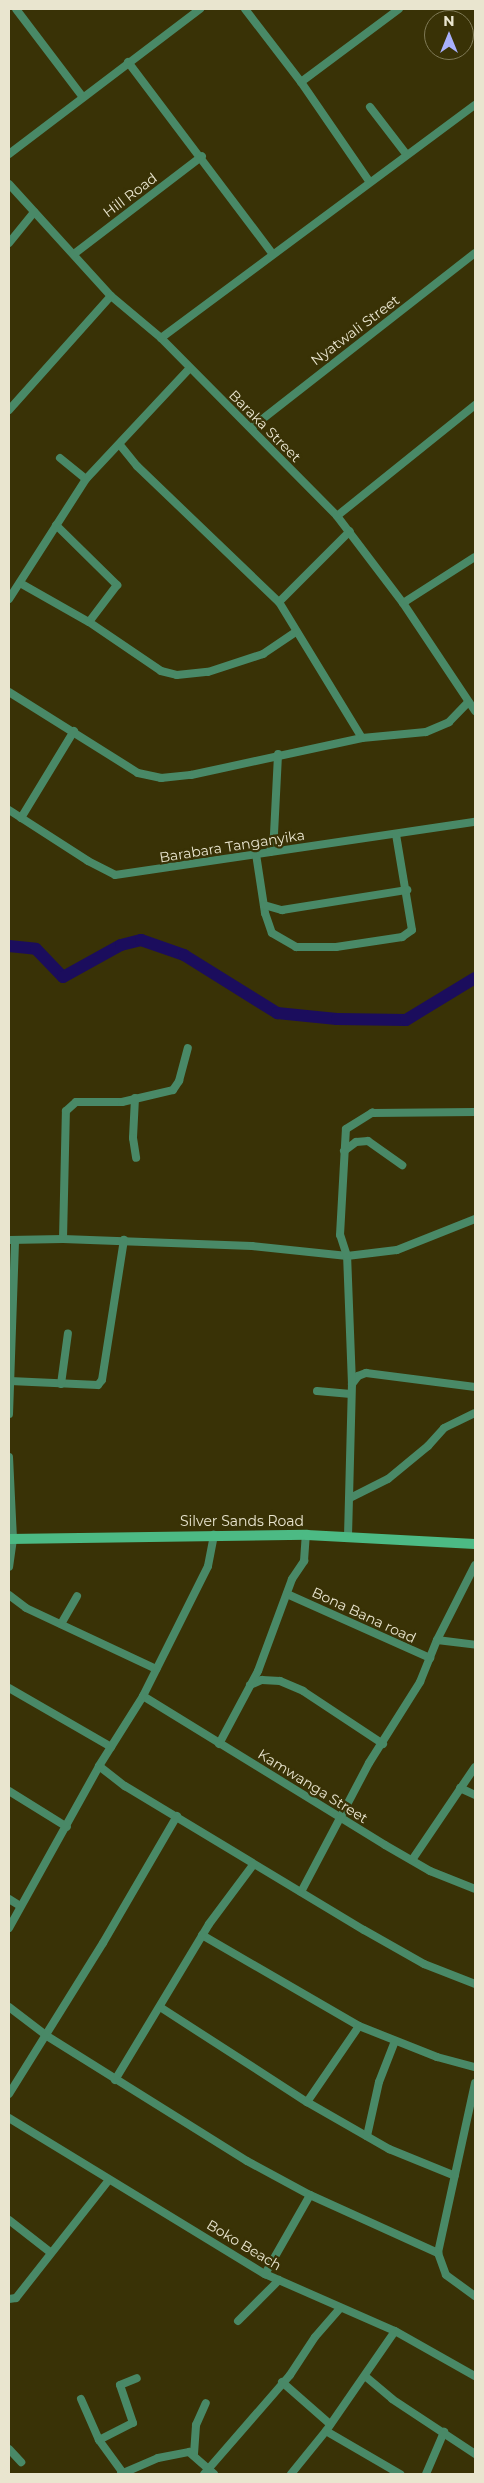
<!DOCTYPE html>
<style>
body{margin:0}
#map{position:relative;width:484px;height:2483px;overflow:hidden;background:#393206;font-family:Montserrat,sans-serif}
div>[style]{position:absolute}
.river>*{height:12px;margin:-6px;padding:0 6px;transform-origin:6px;border-radius:6px;background:#1b0d5d}
.street>*{height:8px;margin:-4px;padding:0 4px;transform-origin:4px;border-radius:4px;background:#498967}
.secondary>*{height:10px;margin:-5px;padding:0 5px;transform-origin:5px;border-radius:5px;background:#4cba84}
span{translate:-50% -50%;white-space:nowrap;text-align:center;line-height:1.15;-webkit-text-stroke:4.5px #393206;paint-order:stroke}
.street-label{font-size:14px;color:#e9e5cf}
.frame{position:absolute;inset:0;border:10px solid #e9e5cf;pointer-events:none}
.north{position:absolute;left:424px;top:10px;width:50px;height:50px;box-sizing:border-box;background:#393206;border:1px solid #7f7a56;border-radius:50%;rotate:0deg;font-size:14px;font-weight:700;line-height:20px;text-align:center;color:#e9e5cf}
.north::after{content:'';display:block;margin:auto;width:18px;height:22px;background:#a8b0fc;clip-path:polygon(50% 0,100% 100%,50% 72%,0 100%)}
</style>
<div id="map">
<div class="river">
<i style="left:9px;top:946px;width:27px;rotate:6deg"></i>
<i style="left:36px;top:949px;width:39px;rotate:46deg"></i>
<i style="left:63px;top:977px;width:66px;rotate:-28.9deg"></i>
<i style="left:121px;top:945px;width:21px;rotate:-14deg"></i>
<i style="left:141px;top:940px;width:46px;rotate:19.2deg"></i>
<i style="left:184px;top:955px;width:110px;rotate:31.9deg"></i>
<i style="left:277px;top:1013px;width:60px;rotate:5.7deg"></i>
<i style="left:337px;top:1019px;width:69px;rotate:0.8deg"></i>
<i style="left:406px;top:1020px;width:81px;rotate:-31.3deg"></i>
</div>
<div class="street">
<i style="left:16px;top:9px;width:109px;rotate:52.8deg"></i>
<i style="left:245px;top:9px;width:92px;rotate:52.5deg"></i>
<i style="left:301px;top:82px;width:120px;rotate:55.5deg"></i>
<i style="left:128px;top:62px;width:239px;rotate:53deg"></i>
<i style="left:301px;top:82px;width:122px;rotate:-36.7deg"></i>
<i style="left:370px;top:107px;width:59px;rotate:52.5deg"></i>
<i style="left:9px;top:154px;width:240px;rotate:-37.2deg"></i>
<i style="left:9px;top:184px;width:151px;rotate:47.7deg"></i>
<i style="left:111px;top:296px;width:65px;rotate:40deg"></i>
<i style="left:161px;top:338px;width:250px;rotate:45.3deg"></i>
<i style="left:337px;top:516px;width:109px;rotate:52.8deg"></i>
<i style="left:403px;top:603px;width:130px;rotate:56.3deg"></i>
<i style="left:9px;top:243px;width:40px;rotate:-51deg"></i>
<i style="left:74px;top:254px;width:161px;rotate:-37.4deg"></i>
<i style="left:161px;top:338px;width:391px;rotate:-36.6deg"></i>
<i style="left:9px;top:410px;width:153px;rotate:-48.2deg"></i>
<i style="left:251px;top:428px;width:284px;rotate:-38deg"></i>
<i style="left:120px;top:445px;width:27px;rotate:51deg"></i>
<i style="left:137px;top:466px;width:197px;rotate:43.8deg"></i>
<i style="left:279px;top:602px;width:159px;rotate:58.6deg"></i>
<i style="left:60px;top:458px;width:33px;rotate:39deg"></i>
<i style="left:337px;top:516px;width:177px;rotate:-38.8deg"></i>
<i style="left:56px;top:525px;width:86px;rotate:44.5deg"></i>
<i style="left:117px;top:585px;width:46px;rotate:127.1deg"></i>
<i style="left:20px;top:583px;width:79px;rotate:29.5deg"></i>
<i style="left:89px;top:622px;width:87px;rotate:34.2deg"></i>
<i style="left:161px;top:671px;width:16px;rotate:14deg"></i>
<i style="left:177px;top:675px;width:31px;rotate:-6deg"></i>
<i style="left:208px;top:672px;width:58px;rotate:-18.1deg"></i>
<i style="left:263px;top:654px;width:40px;rotate:-34deg"></i>
<i style="left:9px;top:599px;width:143px;rotate:-57.3deg"></i>
<i style="left:86px;top:479px;width:151px;rotate:-46.9deg"></i>
<i style="left:279px;top:602px;width:100px;rotate:-45deg"></i>
<i style="left:403px;top:603px;width:85px;rotate:-32.6deg"></i>
<i style="left:9px;top:692px;width:152px;rotate:32.1deg"></i>
<i style="left:138px;top:773px;width:24px;rotate:12deg"></i>
<i style="left:161px;top:778px;width:30px;rotate:-6deg"></i>
<i style="left:191px;top:775px;width:175px;rotate:-12.2deg"></i>
<i style="left:362px;top:738px;width:64px;rotate:-5.4deg"></i>
<i style="left:426px;top:732px;width:25px;rotate:-23deg"></i>
<i style="left:449px;top:722px;width:28px;rotate:-46deg"></i>
<i style="left:9px;top:810px;width:94px;rotate:32.8deg"></i>
<i style="left:88px;top:861px;width:30px;rotate:27deg"></i>
<i style="left:115px;top:875px;width:364px;rotate:-8.4deg"></i>
<i style="left:21px;top:818px;width:102px;rotate:-58.7deg"></i>
<i style="left:270px;top:852px;width:18px;rotate:-77deg"></i>
<i style="left:274px;top:834px;width:80px;rotate:-87.1deg"></i>
<i style="left:256px;top:854px;width:60px;rotate:81.3deg"></i>
<i style="left:265px;top:913px;width:21px;rotate:71deg"></i>
<i style="left:272px;top:933px;width:28px;rotate:30deg"></i>
<i style="left:296px;top:947px;width:40px"></i>
<i style="left:336px;top:947px;width:67px;rotate:-8.6deg"></i>
<i style="left:402px;top:937px;width:12px;rotate:-35deg"></i>
<i style="left:412px;top:930px;width:97px;rotate:-99.5deg"></i>
<i style="left:264px;top:905px;width:19px;rotate:16deg"></i>
<i style="left:282px;top:910px;width:127px;rotate:-9.1deg"></i>
<i style="left:135px;top:1098px;width:40px;rotate:92.9deg"></i>
<i style="left:133px;top:1138px;width:20px;rotate:81deg"></i>
<i style="left:344px;top:1151px;width:15px;rotate:-37deg"></i>
<i style="left:356px;top:1142px;width:12px;rotate:-5deg"></i>
<i style="left:368px;top:1141px;width:42px;rotate:35.2deg"></i>
<i style="left:63px;top:1239px;width:128px;rotate:-88.7deg"></i>
<i style="left:66px;top:1111px;width:13px;rotate:-42deg"></i>
<i style="left:76px;top:1102px;width:46px"></i>
<i style="left:122px;top:1102px;width:52px;rotate:-13.2deg"></i>
<i style="left:173px;top:1090px;width:11px;rotate:-56deg"></i>
<i style="left:179px;top:1081px;width:34px;rotate:-75deg"></i>
<i style="left:9px;top:1240px;width:54px;rotate:-1.1deg"></i>
<i style="left:63px;top:1239px;width:189px;rotate:2.1deg"></i>
<i style="left:252px;top:1246px;width:96px;rotate:6deg"></i>
<i style="left:347px;top:1256px;width:50px;rotate:-6.8deg"></i>
<i style="left:397px;top:1250px;width:84px;rotate:-21.7deg"></i>
<i style="left:10px;top:1381px;width:88px;rotate:2.6deg"></i>
<i style="left:98px;top:1385px;width:6px;rotate:-51deg"></i>
<i style="left:102px;top:1380px;width:142px;rotate:-81.1deg"></i>
<i style="left:61px;top:1384px;width:51px;rotate:-82.2deg"></i>
<i style="left:352px;top:1384px;width:10px;rotate:-53deg"></i>
<i style="left:358px;top:1376px;width:9px;rotate:-21deg"></i>
<i style="left:366px;top:1373px;width:110px;rotate:7.3deg"></i>
<i style="left:317px;top:1391px;width:34px;rotate:5deg"></i>
<i style="left:9px;top:1414px;width:174px;rotate:-88deg"></i>
<i style="left:9px;top:1457px;width:82px;rotate:87.2deg"></i>
<i style="left:13px;top:1539px;width:28px;rotate:98deg"></i>
<i style="left:350px;top:1498px;width:42px;rotate:-26.6deg"></i>
<i style="left:388px;top:1479px;width:52px;rotate:-39.5deg"></i>
<i style="left:428px;top:1446px;width:24px;rotate:-48deg"></i>
<i style="left:444px;top:1428px;width:34px;rotate:-26deg"></i>
<i style="left:348px;top:1536px;width:152px;rotate:-88.5deg"></i>
<i style="left:352px;top:1384px;width:128px;rotate:-92.2deg"></i>
<i style="left:347px;top:1256px;width:22px;rotate:-108deg"></i>
<i style="left:340px;top:1235px;width:106px;rotate:-86.8deg"></i>
<i style="left:346px;top:1129px;width:31px;rotate:-32deg"></i>
<i style="left:372px;top:1113px;width:103px;rotate:-0.6deg"></i>
<i style="left:287px;top:1594px;width:157px;rotate:24.1deg"></i>
<i style="left:9px;top:1595px;width:21px;rotate:37deg"></i>
<i style="left:26px;top:1608px;width:144px;rotate:25.1deg"></i>
<i style="left:61px;top:1624px;width:32px;rotate:-60deg"></i>
<i style="left:437px;top:1640px;width:38px;rotate:7deg"></i>
<i style="left:250px;top:1685px;width:13px;rotate:-23deg"></i>
<i style="left:262px;top:1680px;width:18px;rotate:3deg"></i>
<i style="left:280px;top:1681px;width:25px;rotate:23deg"></i>
<i style="left:303px;top:1691px;width:96px;rotate:33.5deg"></i>
<i style="left:9px;top:1688px;width:118px;rotate:30deg"></i>
<i style="left:143px;top:1696px;width:284px;rotate:31.6deg"></i>
<i style="left:385px;top:1845px;width:52px;rotate:30deg"></i>
<i style="left:430px;top:1871px;width:48px;rotate:21.8deg"></i>
<i style="left:219px;top:1744px;width:83px;rotate:-61.9deg"></i>
<i style="left:258px;top:1671px;width:98px;rotate:-69.7deg"></i>
<i style="left:292px;top:1579px;width:22px;rotate:-56deg"></i>
<i style="left:304px;top:1561px;width:26px;rotate:-86deg"></i>
<i style="left:99px;top:1766px;width:33px;rotate:38deg"></i>
<i style="left:125px;top:1786px;width:279px;rotate:31.1deg"></i>
<i style="left:364px;top:1930px;width:69px;rotate:29.5deg"></i>
<i style="left:424px;top:1964px;width:55px;rotate:21.4deg"></i>
<i style="left:460px;top:1788px;width:17px;rotate:25deg"></i>
<i style="left:9px;top:1791px;width:68px;rotate:31.8deg"></i>
<i style="left:412px;top:1860px;width:112px;rotate:-55.9deg"></i>
<i style="left:301px;top:1892px;width:146px;rotate:-62.2deg"></i>
<i style="left:369px;top:1763px;width:96px;rotate:-57.8deg"></i>
<i style="left:420px;top:1682px;width:45px;rotate:-68deg"></i>
<i style="left:437px;top:1640px;width:84px;rotate:-63.1deg"></i>
<i style="left:9px;top:1899px;width:13px;rotate:32deg"></i>
<i style="left:9px;top:1928px;width:185px;rotate:-60.9deg"></i>
<i style="left:99px;top:1766px;width:83px;rotate:-57.8deg"></i>
<i style="left:143px;top:1696px;width:145px;rotate:-63.4deg"></i>
<i style="left:208px;top:1566px;width:32px;rotate:-79deg"></i>
<i style="left:202px;top:1935px;width:181px;rotate:30.1deg"></i>
<i style="left:359px;top:2026px;width:84px;rotate:21.7deg"></i>
<i style="left:437px;top:2057px;width:39px;rotate:15deg"></i>
<i style="left:9px;top:2007px;width:48px;rotate:37.3deg"></i>
<i style="left:47px;top:2036px;width:236px;rotate:32deg"></i>
<i style="left:247px;top:2161px;width:72px;rotate:28.4deg"></i>
<i style="left:310px;top:2195px;width:141px;rotate:24.4deg"></i>
<i style="left:160px;top:2007px;width:175px;rotate:32.9deg"></i>
<i style="left:307px;top:2102px;width:95px;rotate:29.8deg"></i>
<i style="left:389px;top:2149px;width:71px;rotate:22.2deg"></i>
<i style="left:115px;top:2080px;width:182px;rotate:-58.9deg"></i>
<i style="left:209px;top:1924px;width:74px;rotate:-53.3deg"></i>
<i style="left:475px;top:2083px;width:174px;rotate:102.3deg"></i>
<i style="left:438px;top:2253px;width:23px;rotate:70deg"></i>
<i style="left:446px;top:2275px;width:36px;rotate:36deg"></i>
<i style="left:9px;top:2094px;width:178px;rotate:-58.1deg"></i>
<i style="left:103px;top:1943px;width:147px;rotate:-59.8deg"></i>
<i style="left:307px;top:2102px;width:92px;rotate:-55.6deg"></i>
<i style="left:9px;top:2118px;width:300px;rotate:31.4deg"></i>
<i style="left:265px;top:2274px;width:142px;rotate:23.7deg"></i>
<i style="left:395px;top:2331px;width:92px;rotate:29.4deg"></i>
<i style="left:367px;top:2136px;width:55px;rotate:-77.5deg"></i>
<i style="left:379px;top:2082px;width:44px;rotate:-68.7deg"></i>
<i style="left:9px;top:2220px;width:52px;rotate:38deg"></i>
<i style="left:265px;top:2274px;width:91px;rotate:-60.3deg"></i>
<i style="left:9px;top:2299px;width:7px;rotate:-8deg"></i>
<i style="left:16px;top:2298px;width:150px;rotate:-51.8deg"></i>
<i style="left:238px;top:2321px;width:58px;rotate:-45deg"></i>
<i style="left:365px;top:2376px;width:35px;rotate:40deg"></i>
<i style="left:392px;top:2399px;width:100px;rotate:33.5deg"></i>
<i style="left:282px;top:2382px;width:64px;rotate:41.2deg"></i>
<i style="left:81px;top:2399px;width:45px;rotate:66.3deg"></i>
<i style="left:99px;top:2440px;width:41px;rotate:54deg"></i>
<i style="left:326px;top:2431px;width:86px;rotate:30.2deg"></i>
<i style="left:99px;top:2440px;width:38px;rotate:-27deg"></i>
<i style="left:133px;top:2423px;width:40px;rotate:-108.9deg"></i>
<i style="left:120px;top:2385px;width:18px;rotate:-22deg"></i>
<i style="left:9px;top:2449px;width:18px;rotate:47deg"></i>
<i style="left:194px;top:2454px;width:29px;rotate:-86deg"></i>
<i style="left:196px;top:2425px;width:24px;rotate:-66deg"></i>
<i style="left:121px;top:2474px;width:40px;rotate:-23.4deg"></i>
<i style="left:158px;top:2458px;width:32px;rotate:-11deg"></i>
<i style="left:189px;top:2452px;width:33px;rotate:41deg"></i>
<i style="left:204px;top:2474px;width:131px;rotate:-49deg"></i>
<i style="left:290px;top:2375px;width:45px;rotate:-56.7deg"></i>
<i style="left:315px;top:2337px;width:38px;rotate:-49deg"></i>
<i style="left:291px;top:2474px;width:55px;rotate:-50.9deg"></i>
<i style="left:326px;top:2431px;width:121px;rotate:-55.4deg"></i>
<i style="left:426px;top:2474px;width:46px;rotate:-66.8deg"></i>
</div>
<div class="secondary">
<i style="left:9px;top:1539px;width:298px;rotate:-0.8deg"></i>
<i style="left:307px;top:1535px;width:168px;rotate:3.1deg"></i>
</div>
<div class="street-label">
<span style="left:130px;top:195px;rotate:-37deg">Hill Road</span>
<span style="left:355px;top:330px;rotate:-37deg">Nyatwali Street</span>
<span style="left:265px;top:426px;rotate:45deg">Baraka Street</span>
<span style="left:232px;top:846px;rotate:-9deg">Barabara Tanganyika</span>
<span style="left:242px;top:1521px">Silver Sands Road</span>
<span style="left:364px;top:1615px;rotate:25deg">Bona Bana road</span>
<span style="left:313px;top:1786px;rotate:32deg">Kamwanga Street</span>
<span style="left:244px;top:2245px;rotate:31deg">Boko Beach</span>
</div>
<div class="frame"></div>
<div class="north">N</div>
</div>
